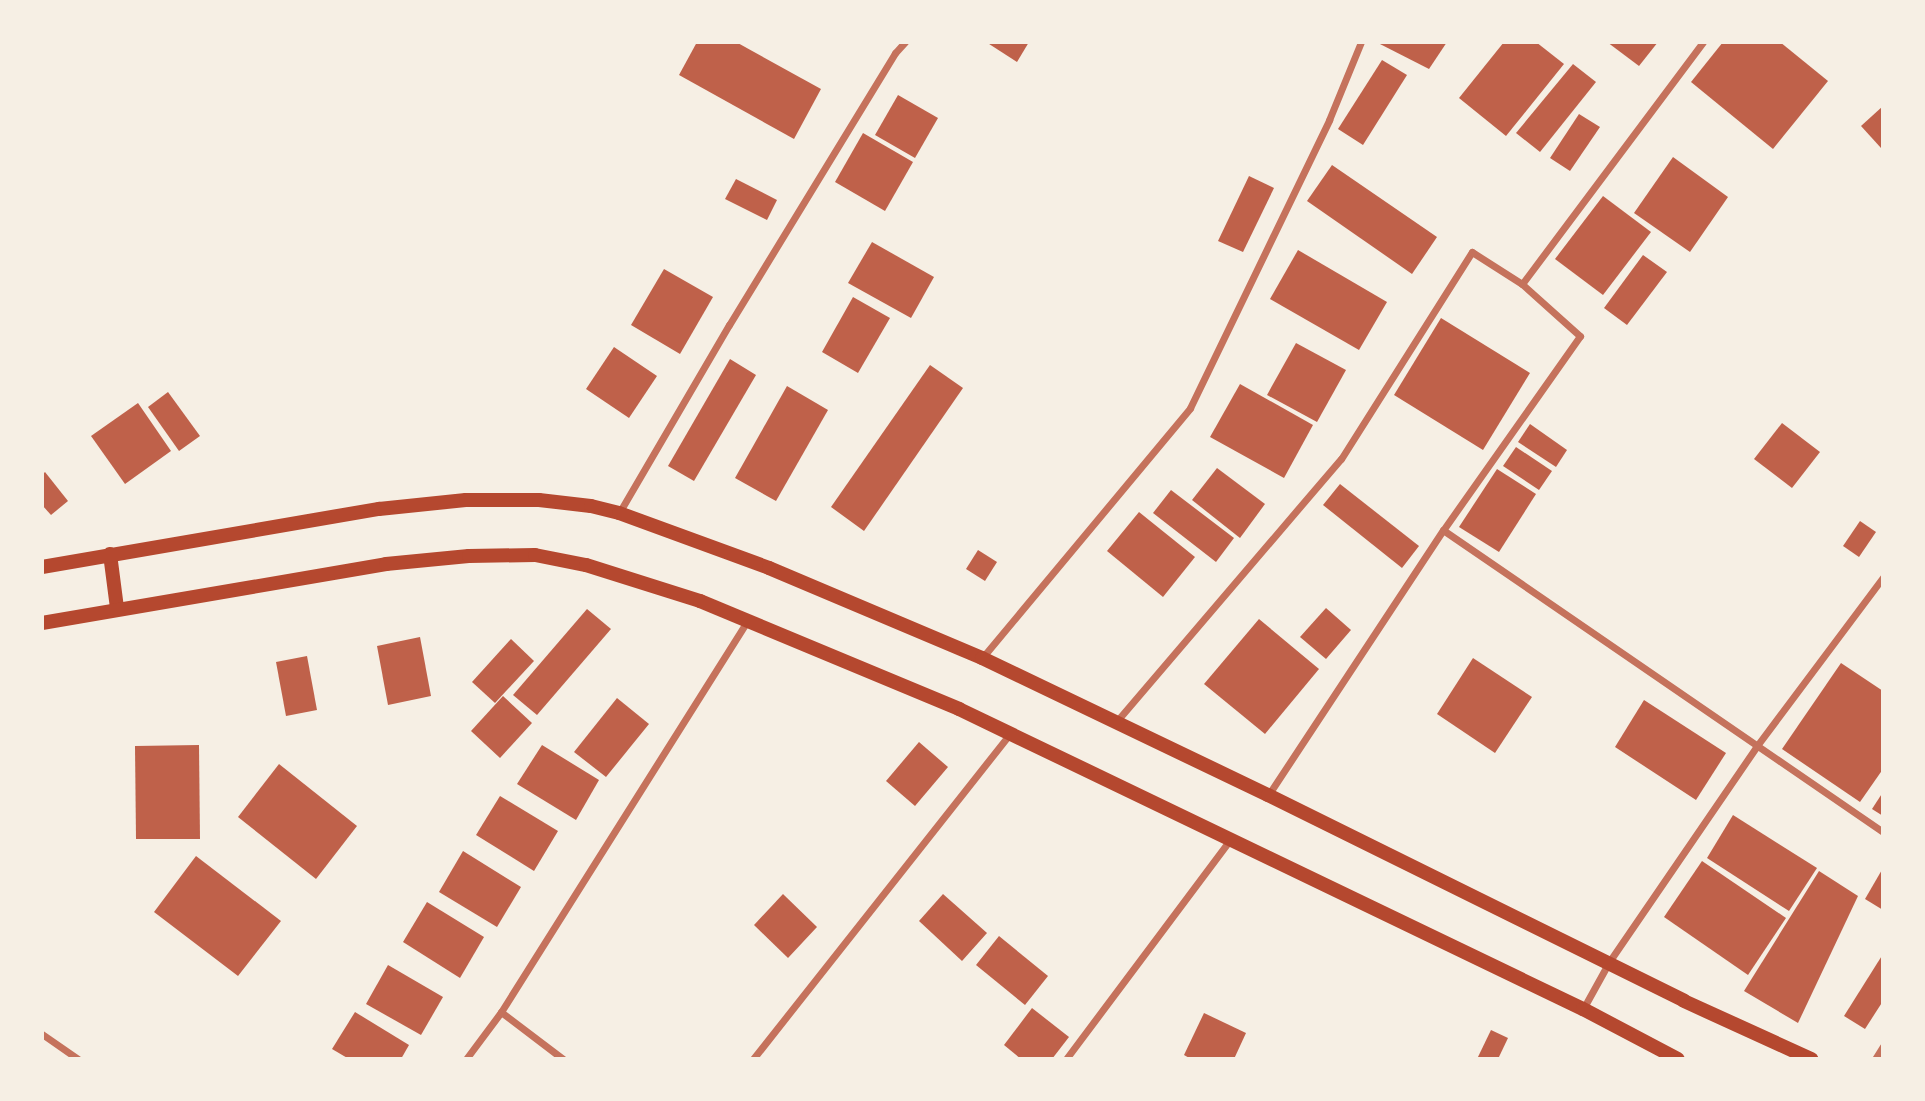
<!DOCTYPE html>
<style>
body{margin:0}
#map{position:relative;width:1925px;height:1101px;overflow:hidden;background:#f6efe4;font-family:"PT Sans Narrow",sans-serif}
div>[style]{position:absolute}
.building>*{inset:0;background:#bf614a}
.minor>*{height:7px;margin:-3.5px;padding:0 3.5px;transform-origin:3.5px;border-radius:3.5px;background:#c5725c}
.secondary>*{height:14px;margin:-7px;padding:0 7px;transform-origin:7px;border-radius:7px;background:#b5482f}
span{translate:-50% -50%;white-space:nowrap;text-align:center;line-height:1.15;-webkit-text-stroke:7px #f6efe4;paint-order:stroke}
.frame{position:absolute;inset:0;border:44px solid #f6efe4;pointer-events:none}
</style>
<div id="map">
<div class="building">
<i style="clip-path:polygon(697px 42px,736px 42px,821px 89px,794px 139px,679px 75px)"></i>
<i style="clip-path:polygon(986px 42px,1029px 42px,1017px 62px)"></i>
<i style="clip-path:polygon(1376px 42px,1447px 42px,1429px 69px)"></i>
<i style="clip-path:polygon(1504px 42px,1536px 42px,1564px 64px,1506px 136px,1459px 98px)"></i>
<i style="clip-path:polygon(1607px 42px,1658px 42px,1639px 66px)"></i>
<i style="clip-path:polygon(1723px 42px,1780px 42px,1828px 81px,1773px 149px,1691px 82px)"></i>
<i style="clip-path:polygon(1382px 60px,1407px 75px,1363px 145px,1338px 129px)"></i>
<i style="clip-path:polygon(1573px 64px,1596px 82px,1540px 152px,1516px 133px)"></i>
<i style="clip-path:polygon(898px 95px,938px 118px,915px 158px,875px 135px)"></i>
<i style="clip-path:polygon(1883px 106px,1883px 147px,1881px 148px,1861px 126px)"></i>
<i style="clip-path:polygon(1579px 114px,1600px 127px,1570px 171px,1550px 158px)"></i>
<i style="clip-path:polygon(863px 133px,913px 162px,885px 211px,835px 182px)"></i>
<i style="clip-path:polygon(1673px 157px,1728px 197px,1690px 252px,1634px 213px)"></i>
<i style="clip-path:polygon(1332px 165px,1437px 237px,1412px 274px,1307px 201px)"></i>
<i style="clip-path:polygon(1249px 176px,1274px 188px,1243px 252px,1218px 241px)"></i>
<i style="clip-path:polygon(736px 179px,777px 200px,767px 220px,725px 199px)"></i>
<i style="clip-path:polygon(1603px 196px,1651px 232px,1603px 295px,1555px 259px)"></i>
<i style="clip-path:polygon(872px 242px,934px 277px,911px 318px,848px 283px)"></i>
<i style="clip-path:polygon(1298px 250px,1387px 302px,1359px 350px,1270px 299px)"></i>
<i style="clip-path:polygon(1643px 255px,1667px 272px,1627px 325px,1604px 308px)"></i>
<i style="clip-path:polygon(664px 269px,713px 297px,680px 354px,631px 325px)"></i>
<i style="clip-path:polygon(853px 297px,890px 318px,858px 373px,822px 352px)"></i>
<i style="clip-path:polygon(1441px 318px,1530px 373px,1483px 450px,1394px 395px)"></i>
<i style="clip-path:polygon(1296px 343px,1346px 370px,1317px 422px,1267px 395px)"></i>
<i style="clip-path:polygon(614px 347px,657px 376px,629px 418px,586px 389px)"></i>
<i style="clip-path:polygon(730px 359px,756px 375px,694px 481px,668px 466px)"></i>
<i style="clip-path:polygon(930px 365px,963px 388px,864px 531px,831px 507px)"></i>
<i style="clip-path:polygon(1240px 384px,1313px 425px,1284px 478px,1210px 437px)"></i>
<i style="clip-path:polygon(787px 386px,828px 410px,776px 501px,735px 478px)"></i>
<i style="clip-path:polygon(168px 392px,200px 436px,179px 451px,148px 407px)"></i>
<i style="clip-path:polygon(138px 403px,171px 451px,125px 484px,91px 436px)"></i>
<i style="clip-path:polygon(1782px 423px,1820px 452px,1792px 488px,1754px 459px)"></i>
<i style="clip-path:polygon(1530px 424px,1567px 450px,1556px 467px,1518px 442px)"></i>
<i style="clip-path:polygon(1516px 447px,1552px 471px,1539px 490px,1503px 466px)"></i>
<i style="clip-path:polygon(1217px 468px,1265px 504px,1240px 538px,1192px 500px)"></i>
<i style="clip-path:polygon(1497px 469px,1536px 494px,1499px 552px,1459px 527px)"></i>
<i style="clip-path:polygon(45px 472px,68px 501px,51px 515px,42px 505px,42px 475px)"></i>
<i style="clip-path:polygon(1340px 484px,1419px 546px,1402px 568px,1323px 505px)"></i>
<i style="clip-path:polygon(1171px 490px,1234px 538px,1216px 562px,1153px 513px)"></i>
<i style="clip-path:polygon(1139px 512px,1195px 557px,1163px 597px,1107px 551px)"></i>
<i style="clip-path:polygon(1860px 521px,1876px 532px,1859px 557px,1843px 546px)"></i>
<i style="clip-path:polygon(978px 550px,997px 562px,985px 581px,966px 569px)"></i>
<i style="clip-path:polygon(1326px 608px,1351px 630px,1326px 659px,1300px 637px)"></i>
<i style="clip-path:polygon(587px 609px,611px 629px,537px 715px,513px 695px)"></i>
<i style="clip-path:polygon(1259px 619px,1319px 669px,1265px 734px,1204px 684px)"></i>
<i style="clip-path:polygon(420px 637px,431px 696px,388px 705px,377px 646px)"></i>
<i style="clip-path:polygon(511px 639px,534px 661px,495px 703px,472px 682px)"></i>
<i style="clip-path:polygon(307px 656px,317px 710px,286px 716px,276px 662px)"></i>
<i style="clip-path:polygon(1473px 658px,1532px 697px,1495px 753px,1437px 714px)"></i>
<i style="clip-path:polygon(1841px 663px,1883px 691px,1883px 769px,1860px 802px,1782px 749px)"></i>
<i style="clip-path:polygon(503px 696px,532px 723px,500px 758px,471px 731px)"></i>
<i style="clip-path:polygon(617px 698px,649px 724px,606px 777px,574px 752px)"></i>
<i style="clip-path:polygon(1644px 700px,1726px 753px,1696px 800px,1615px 747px)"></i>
<i style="clip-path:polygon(919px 742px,948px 767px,915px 806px,886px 781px)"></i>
<i style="clip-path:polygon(199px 745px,200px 839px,136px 839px,135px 746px)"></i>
<i style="clip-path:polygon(542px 745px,599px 780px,576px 820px,517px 784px)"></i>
<i style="clip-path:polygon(279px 764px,357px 826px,316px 879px,238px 817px)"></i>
<i style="clip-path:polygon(1883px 792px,1883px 816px,1872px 809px)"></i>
<i style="clip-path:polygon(500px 796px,558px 831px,534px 871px,476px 835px)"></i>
<i style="clip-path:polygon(1733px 815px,1817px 868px,1789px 911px,1707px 858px)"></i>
<i style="clip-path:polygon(463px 851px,521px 887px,497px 927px,439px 892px)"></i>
<i style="clip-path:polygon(196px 856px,281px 921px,238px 976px,154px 912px)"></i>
<i style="clip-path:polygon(1702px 861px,1786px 918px,1748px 975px,1664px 917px)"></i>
<i style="clip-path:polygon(1883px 868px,1883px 910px,1865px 899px)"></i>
<i style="clip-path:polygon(1819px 871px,1858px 896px,1798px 1023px,1744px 991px)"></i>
<i style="clip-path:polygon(783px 894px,817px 927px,788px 958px,754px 925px)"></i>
<i style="clip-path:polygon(943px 894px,987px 933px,962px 961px,919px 921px)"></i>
<i style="clip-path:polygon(427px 902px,484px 937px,460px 978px,403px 942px)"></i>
<i style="clip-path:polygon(999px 936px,1048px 976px,1025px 1005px,976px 965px)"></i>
<i style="clip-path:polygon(1883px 954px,1883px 1001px,1865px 1029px,1844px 1016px)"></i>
<i style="clip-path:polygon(388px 965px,443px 997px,421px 1035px,366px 1004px)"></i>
<i style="clip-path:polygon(1032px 1008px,1069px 1037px,1052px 1059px,1021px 1059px,1004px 1045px)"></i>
<i style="clip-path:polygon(355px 1012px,409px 1045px,401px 1059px,349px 1059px,332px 1049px)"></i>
<i style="clip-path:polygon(1204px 1013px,1246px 1033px,1234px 1059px,1191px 1059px,1184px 1055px)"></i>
<i style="clip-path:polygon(1491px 1030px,1508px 1038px,1498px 1059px,1477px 1059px)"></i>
</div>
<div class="minor">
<i style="left:1522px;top:284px;width:302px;rotate:-53.2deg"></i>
<i style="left:619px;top:513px;width:218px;rotate:-59.7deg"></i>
<i style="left:729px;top:325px;width:319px;rotate:-58.6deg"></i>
<i style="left:895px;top:53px;width:15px;rotate:-48deg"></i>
<i style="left:1443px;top:530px;width:534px;rotate:34.46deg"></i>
<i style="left:982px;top:658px;width:325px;rotate:-50.2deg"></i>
<i style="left:1190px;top:408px;width:320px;rotate:-64.2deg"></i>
<i style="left:1329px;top:120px;width:84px;rotate:-67.7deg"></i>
<i style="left:1116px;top:722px;width:346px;rotate:-49.5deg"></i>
<i style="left:1341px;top:459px;width:245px;rotate:-57.7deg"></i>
<i style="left:1472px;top:252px;width:59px;rotate:32.6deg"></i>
<i style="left:1522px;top:284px;width:78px;rotate:41.9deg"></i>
<i style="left:1580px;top:336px;width:237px;rotate:125.2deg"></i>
<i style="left:1443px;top:530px;width:318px;rotate:123.4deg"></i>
<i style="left:1583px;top:1009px;width:54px;rotate:-61deg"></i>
<i style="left:1609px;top:962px;width:260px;rotate:-55.6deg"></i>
<i style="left:1756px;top:747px;width:212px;rotate:-53.2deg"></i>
<i style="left:501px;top:1012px;width:78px;rotate:37.2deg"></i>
<i style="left:42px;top:1034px;width:44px;rotate:34.8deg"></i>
<i style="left:466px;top:1059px;width:59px;rotate:-53.3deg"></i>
<i style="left:501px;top:1012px;width:462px;rotate:-57.8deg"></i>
<i style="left:753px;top:1059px;width:415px;rotate:-51.7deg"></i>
<i style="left:1066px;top:1059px;width:274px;rotate:-53.2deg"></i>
<i style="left:1875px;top:1059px;width:15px;rotate:-58deg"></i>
</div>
<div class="secondary">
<i style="left:110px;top:554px;width:54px;rotate:82.6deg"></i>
<i style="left:42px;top:567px;width:342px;rotate:-9.8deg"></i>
<i style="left:379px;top:509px;width:87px;rotate:-5.9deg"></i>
<i style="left:466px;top:500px;width:73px"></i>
<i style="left:539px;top:500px;width:52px;rotate:6.6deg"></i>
<i style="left:591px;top:506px;width:29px;rotate:14deg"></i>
<i style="left:619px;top:513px;width:160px;rotate:20.1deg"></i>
<i style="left:769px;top:568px;width:231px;rotate:22.9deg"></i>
<i style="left:982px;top:658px;width:317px;rotate:25.6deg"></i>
<i style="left:1268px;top:795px;width:464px;rotate:26.3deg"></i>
<i style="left:1684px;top:1001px;width:140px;rotate:24.5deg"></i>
<i style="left:42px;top:623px;width:349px;rotate:-9.7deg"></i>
<i style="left:386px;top:564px;width:83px;rotate:-5.5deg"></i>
<i style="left:469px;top:556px;width:66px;rotate:-0.9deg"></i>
<i style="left:535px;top:555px;width:52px;rotate:11.1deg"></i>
<i style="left:586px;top:565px;width:120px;rotate:17.5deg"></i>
<i style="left:700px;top:601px;width:281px;rotate:22.6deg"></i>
<i style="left:959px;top:709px;width:692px;rotate:25.68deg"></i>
<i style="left:1583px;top:1009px;width:107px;rotate:27.8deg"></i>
</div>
<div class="frame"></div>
</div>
